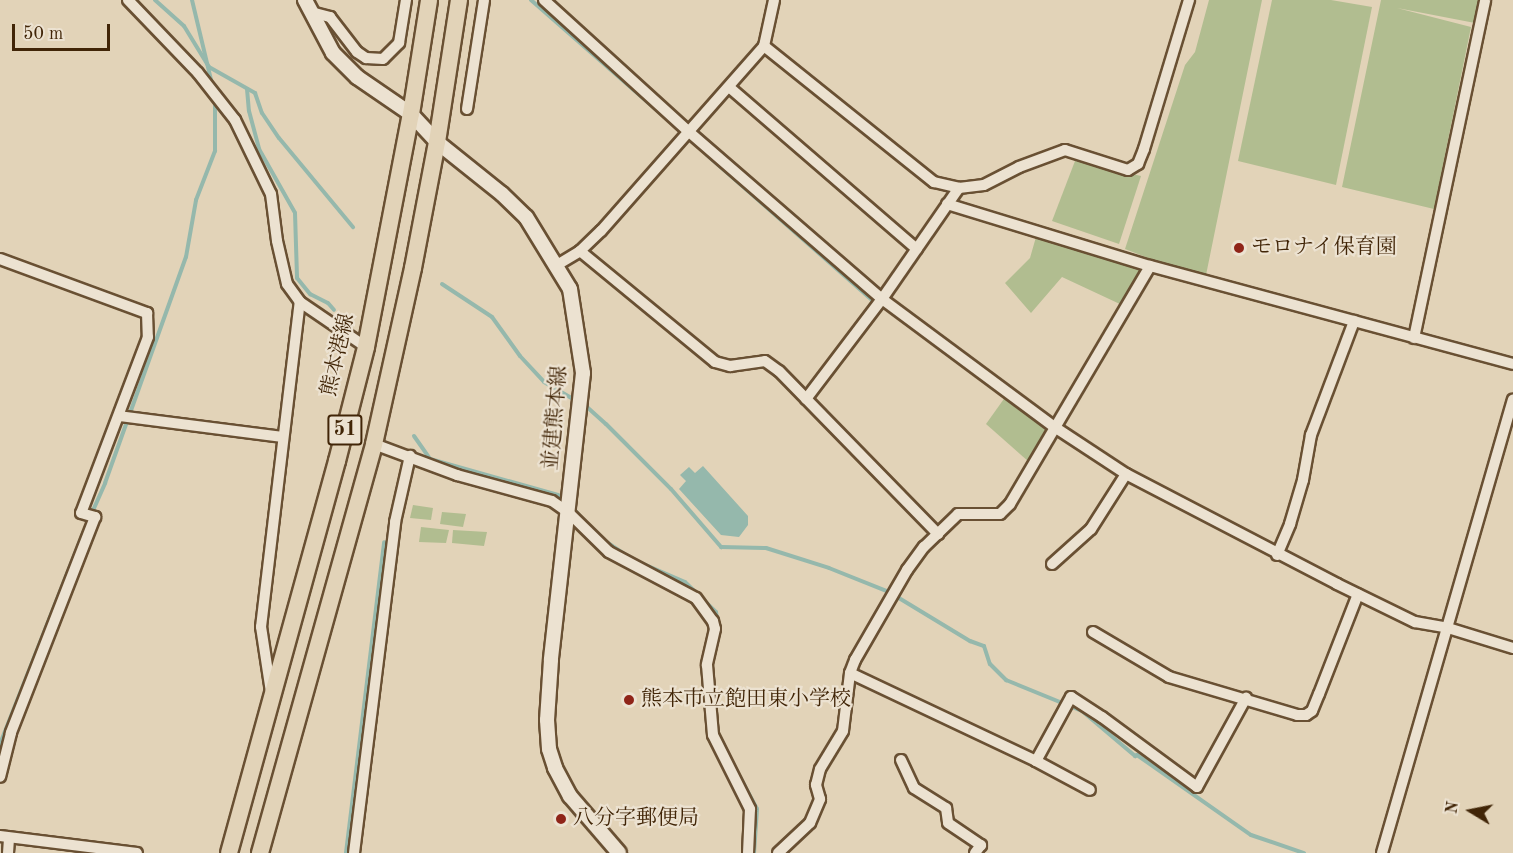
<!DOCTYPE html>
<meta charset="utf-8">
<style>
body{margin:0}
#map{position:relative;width:1513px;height:853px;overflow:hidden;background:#e2d3b8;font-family:"Old Standard TT","Noto Serif JP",serif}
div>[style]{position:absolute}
.green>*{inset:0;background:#b1bd90}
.water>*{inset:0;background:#95b8ac}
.stream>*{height:4px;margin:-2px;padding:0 2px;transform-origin:2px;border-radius:2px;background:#95b8ac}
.roads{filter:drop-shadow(2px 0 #695033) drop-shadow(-2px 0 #695033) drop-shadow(0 2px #695033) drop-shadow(0 -2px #695033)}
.street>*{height:10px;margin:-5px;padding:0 5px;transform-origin:5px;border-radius:5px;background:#ece2d1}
.secondary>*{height:14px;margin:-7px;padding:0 7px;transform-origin:7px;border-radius:7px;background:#ece2d1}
.primary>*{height:16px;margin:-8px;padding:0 8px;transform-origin:8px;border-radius:8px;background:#e2d3b8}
.dots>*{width:16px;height:16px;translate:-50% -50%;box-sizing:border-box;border:3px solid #ece2d1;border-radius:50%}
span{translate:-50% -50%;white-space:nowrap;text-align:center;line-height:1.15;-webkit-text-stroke:4.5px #ece2d1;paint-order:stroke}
.shield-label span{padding:2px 4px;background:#ece2d1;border:2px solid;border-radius:4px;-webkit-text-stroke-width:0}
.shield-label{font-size:20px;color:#412507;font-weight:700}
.poi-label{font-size:21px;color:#412507}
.left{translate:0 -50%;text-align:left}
.street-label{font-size:21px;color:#412507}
.north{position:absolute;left:1441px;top:781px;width:60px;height:60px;-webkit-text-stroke:4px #ece2d1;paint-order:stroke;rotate:280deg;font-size:16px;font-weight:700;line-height:24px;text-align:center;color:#412507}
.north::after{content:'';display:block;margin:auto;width:21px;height:27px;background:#412507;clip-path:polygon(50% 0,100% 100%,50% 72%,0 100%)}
.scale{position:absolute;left:12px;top:24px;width:98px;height:27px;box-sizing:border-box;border:3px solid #412507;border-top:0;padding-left:8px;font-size:18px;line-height:21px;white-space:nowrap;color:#412507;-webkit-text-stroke:4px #ece2d1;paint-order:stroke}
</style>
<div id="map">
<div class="green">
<i style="clip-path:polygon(1209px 0,1262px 0,1205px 280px,1125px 249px,1185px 65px,1195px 52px)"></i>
<i style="clip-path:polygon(1272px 0,1331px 0,1372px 7px,1336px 185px,1238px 161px)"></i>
<i style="clip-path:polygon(1381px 0,1479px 0,1475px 23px,1397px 8px,1471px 27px,1434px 209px,1342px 187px)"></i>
<i style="clip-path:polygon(1075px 161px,1141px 176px,1119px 244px,1052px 221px)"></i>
<i style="clip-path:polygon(1036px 237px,1143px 268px,1122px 305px,1062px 277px,1031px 313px,1005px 283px,1030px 258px)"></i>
<i style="clip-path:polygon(1006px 396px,1051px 429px,1029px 462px,986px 424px)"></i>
<i style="clip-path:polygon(413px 505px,433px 508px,431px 520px,410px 518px)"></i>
<i style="clip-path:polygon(442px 512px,466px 514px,463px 527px,440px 524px)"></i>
<i style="clip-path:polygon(421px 527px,449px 530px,446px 543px,419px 542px)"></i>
<i style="clip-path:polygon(453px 530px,487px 532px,484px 546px,452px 543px)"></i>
</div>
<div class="water">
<i style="clip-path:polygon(703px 466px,748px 516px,748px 525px,739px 537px,721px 535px,679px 489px,686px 481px,680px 475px,689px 467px,695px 473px)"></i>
</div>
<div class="stream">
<i style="left:155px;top:0;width:39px;rotate:42deg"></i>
<i style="left:184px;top:26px;width:48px;rotate:58.6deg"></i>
<i style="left:209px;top:67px;width:53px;rotate:29.5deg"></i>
<i style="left:255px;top:93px;width:21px;rotate:71deg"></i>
<i style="left:262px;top:113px;width:30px;rotate:56deg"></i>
<i style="left:279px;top:138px;width:116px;rotate:50.3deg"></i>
<i style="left:192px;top:0;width:86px;rotate:76.6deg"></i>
<i style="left:531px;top:0;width:179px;rotate:41.2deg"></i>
<i style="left:247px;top:89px;width:22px;rotate:85deg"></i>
<i style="left:249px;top:111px;width:39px;rotate:75deg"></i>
<i style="left:259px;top:149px;width:73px;rotate:60.6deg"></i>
<i style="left:295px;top:213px;width:65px;rotate:88.2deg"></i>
<i style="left:297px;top:278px;width:21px;rotate:51deg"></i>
<i style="left:310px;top:294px;width:20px;rotate:27deg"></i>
<i style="left:328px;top:303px;width:9px;rotate:49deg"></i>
<i style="left:707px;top:155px;width:220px;rotate:41.3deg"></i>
<i style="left:442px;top:284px;width:60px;rotate:33.4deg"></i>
<i style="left:492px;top:317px;width:48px;rotate:54.3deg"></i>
<i style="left:520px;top:356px;width:35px;rotate:47deg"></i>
<i style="left:544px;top:382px;width:50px;rotate:30.2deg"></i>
<i style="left:587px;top:407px;width:25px;rotate:42deg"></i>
<i style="left:606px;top:424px;width:92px;rotate:45deg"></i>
<i style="left:671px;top:489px;width:77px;rotate:49.2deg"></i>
<i style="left:721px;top:547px;width:45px;rotate:1.3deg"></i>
<i style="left:766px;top:548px;width:66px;rotate:17.6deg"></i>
<i style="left:829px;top:568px;width:65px;rotate:21.8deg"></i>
<i style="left:889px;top:592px;width:95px;rotate:31.2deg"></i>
<i style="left:970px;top:641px;width:15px;rotate:20deg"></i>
<i style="left:984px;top:646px;width:19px;rotate:72deg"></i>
<i style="left:990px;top:664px;width:23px;rotate:45deg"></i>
<i style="left:1006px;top:680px;width:82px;rotate:22.2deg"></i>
<i style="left:1082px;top:711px;width:70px;rotate:40.3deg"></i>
<i style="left:1135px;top:756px;width:2px;rotate:-27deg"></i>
<i style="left:1137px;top:755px;width:139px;rotate:35.1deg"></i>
<i style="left:1251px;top:835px;width:56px;rotate:18.8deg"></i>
<i style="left:414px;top:436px;width:28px;rotate:55deg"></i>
<i style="left:430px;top:459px;width:133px;rotate:15.7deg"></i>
<i style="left:558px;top:495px;width:8px;rotate:40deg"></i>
<i style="left:572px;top:507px;width:20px;rotate:49deg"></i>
<i style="left:91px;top:515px;width:35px;rotate:-66deg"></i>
<i style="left:105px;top:483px;width:240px;rotate:-70.3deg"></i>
<i style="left:186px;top:257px;width:58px;rotate:-80deg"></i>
<i style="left:196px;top:200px;width:53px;rotate:-68.8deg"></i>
<i style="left:215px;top:151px;width:51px;rotate:-90deg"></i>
<i style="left:605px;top:541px;width:29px;rotate:34deg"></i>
<i style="left:641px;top:563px;width:48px;rotate:23.4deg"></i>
<i style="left:685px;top:582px;width:43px;rotate:44.1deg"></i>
<i style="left:716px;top:612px;width:18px;rotate:81deg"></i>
<i style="left:0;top:744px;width:227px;rotate:-68.5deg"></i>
<i style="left:740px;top:777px;width:36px;rotate:62deg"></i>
<i style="left:757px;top:809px;width:44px;rotate:93.9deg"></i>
<i style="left:346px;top:853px;width:313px;rotate:-83deg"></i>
</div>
<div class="roads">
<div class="street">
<i style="left:128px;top:0;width:101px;rotate:46.2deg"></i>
<i style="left:198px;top:73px;width:60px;rotate:51.8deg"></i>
<i style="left:235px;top:120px;width:82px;rotate:64.1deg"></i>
<i style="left:271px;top:194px;width:47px;rotate:82.7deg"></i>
<i style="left:277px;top:241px;width:44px;rotate:76.9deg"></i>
<i style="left:287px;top:284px;width:22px;rotate:54deg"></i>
<i style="left:300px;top:302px;width:80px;rotate:34.3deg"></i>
<i style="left:544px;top:0;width:195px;rotate:42.3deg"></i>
<i style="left:688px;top:131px;width:257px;rotate:40.9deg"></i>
<i style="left:882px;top:299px;width:217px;rotate:36.6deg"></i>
<i style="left:1056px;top:428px;width:84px;rotate:33.3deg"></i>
<i style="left:1126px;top:474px;width:238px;rotate:27.5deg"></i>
<i style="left:1337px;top:584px;width:87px;rotate:26deg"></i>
<i style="left:1415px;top:622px;width:34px;rotate:10deg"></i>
<i style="left:1448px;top:628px;width:68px;rotate:17.1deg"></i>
<i style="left:311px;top:12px;width:20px;rotate:15deg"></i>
<i style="left:330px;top:17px;width:44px;rotate:52.4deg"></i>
<i style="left:357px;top:52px;width:11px;rotate:34deg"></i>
<i style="left:366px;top:58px;width:17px;rotate:3deg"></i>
<i style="left:383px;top:59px;width:23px;rotate:-45deg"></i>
<i style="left:399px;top:43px;width:44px;rotate:-80.8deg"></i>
<i style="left:764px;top:46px;width:218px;rotate:38.7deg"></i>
<i style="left:934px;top:182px;width:26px;rotate:13deg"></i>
<i style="left:959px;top:188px;width:25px;rotate:-7deg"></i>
<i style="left:984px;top:185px;width:39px;rotate:-27deg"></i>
<i style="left:1019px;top:167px;width:49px;rotate:-20.3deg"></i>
<i style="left:1065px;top:150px;width:66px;rotate:17.6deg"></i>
<i style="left:1128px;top:170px;width:12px;rotate:-31deg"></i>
<i style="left:1138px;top:164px;width:16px;rotate:-68deg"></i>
<i style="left:1144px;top:149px;width:156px;rotate:-73.2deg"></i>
<i style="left:729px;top:87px;width:248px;rotate:40.8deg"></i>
<i style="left:467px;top:109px;width:110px;rotate:-81.1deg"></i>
<i style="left:947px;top:204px;width:212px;rotate:17deg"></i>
<i style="left:1150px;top:266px;width:376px;rotate:15.1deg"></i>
<i style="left:580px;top:251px;width:175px;rotate:39.4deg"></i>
<i style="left:715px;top:362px;width:16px;rotate:15deg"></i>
<i style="left:730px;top:366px;width:35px;rotate:-8deg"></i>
<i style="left:765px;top:361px;width:17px;rotate:36deg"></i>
<i style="left:779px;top:371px;width:228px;rotate:45.7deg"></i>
<i style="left:0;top:259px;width:157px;rotate:20.2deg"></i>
<i style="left:147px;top:313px;width:24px;rotate:88deg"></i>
<i style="left:148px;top:337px;width:188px;rotate:110.8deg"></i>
<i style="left:81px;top:513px;width:15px;rotate:16deg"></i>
<i style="left:95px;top:517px;width:232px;rotate:111.3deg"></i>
<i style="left:11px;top:733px;width:45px;rotate:104deg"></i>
<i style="left:557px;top:265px;width:27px;rotate:-31deg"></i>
<i style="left:580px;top:251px;width:29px;rotate:-44deg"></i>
<i style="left:601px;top:231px;width:247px;rotate:-48.6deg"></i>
<i style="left:764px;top:46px;width:47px;rotate:-77.7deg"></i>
<i style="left:1414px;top:338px;width:345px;rotate:-78.1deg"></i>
<i style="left:806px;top:399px;width:126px;rotate:-52.8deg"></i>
<i style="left:882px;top:299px;width:135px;rotate:-55.3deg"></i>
<i style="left:119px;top:416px;width:164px;rotate:7.3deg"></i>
<i style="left:374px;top:444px;width:89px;rotate:20.5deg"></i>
<i style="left:457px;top:475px;width:98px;rotate:15.3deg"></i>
<i style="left:552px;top:501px;width:19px;rotate:35deg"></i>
<i style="left:568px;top:512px;width:57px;rotate:44.3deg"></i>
<i style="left:609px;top:552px;width:98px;rotate:27.9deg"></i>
<i style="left:696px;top:598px;width:29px;rotate:54deg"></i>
<i style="left:713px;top:621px;width:8px;rotate:76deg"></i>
<i style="left:715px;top:629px;width:37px;rotate:103deg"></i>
<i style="left:707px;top:665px;width:70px;rotate:85.1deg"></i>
<i style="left:713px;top:735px;width:83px;rotate:63.4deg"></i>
<i style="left:750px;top:809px;width:44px;rotate:92.6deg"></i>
<i style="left:1277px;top:555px;width:34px;rotate:-67deg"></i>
<i style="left:1290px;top:524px;width:46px;rotate:-73.5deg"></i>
<i style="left:1303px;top:480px;width:46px;rotate:-79.9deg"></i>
<i style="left:1311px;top:435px;width:122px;rotate:-69.3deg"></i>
<i style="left:1052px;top:564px;width:52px;rotate:-41.9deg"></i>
<i style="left:1091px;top:529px;width:65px;rotate:-57.5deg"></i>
<i style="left:1093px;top:632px;width:88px;rotate:30.6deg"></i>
<i style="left:1169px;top:677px;width:134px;rotate:16.5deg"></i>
<i style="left:1297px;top:715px;width:9px"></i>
<i style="left:1306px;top:715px;width:7px;rotate:-34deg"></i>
<i style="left:1312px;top:711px;width:18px;rotate:-68deg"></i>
<i style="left:1319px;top:694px;width:107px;rotate:-68.7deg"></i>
<i style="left:850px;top:673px;width:206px;rotate:25.3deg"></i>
<i style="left:1036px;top:761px;width:61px;rotate:28.2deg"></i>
<i style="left:271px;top:692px;width:66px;rotate:-98.7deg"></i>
<i style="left:261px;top:627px;width:327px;rotate:-83.2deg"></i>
<i style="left:901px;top:760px;width:31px;rotate:65deg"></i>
<i style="left:914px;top:788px;width:38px;rotate:32deg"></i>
<i style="left:946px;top:808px;width:15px;rotate:82deg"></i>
<i style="left:948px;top:823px;width:40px;rotate:34deg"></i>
<i style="left:981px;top:845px;width:10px;rotate:127deg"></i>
<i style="left:1036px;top:761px;width:73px;rotate:-61.3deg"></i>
<i style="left:1071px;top:697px;width:37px;rotate:33deg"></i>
<i style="left:1102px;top:717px;width:118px;rotate:36.4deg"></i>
<i style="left:1197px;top:787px;width:102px;rotate:-61.2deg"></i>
<i style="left:0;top:836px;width:138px;rotate:7.1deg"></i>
<i style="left:8px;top:853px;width:15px;rotate:-86deg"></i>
<i style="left:354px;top:853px;width:334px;rotate:-82.9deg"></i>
<i style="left:395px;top:522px;width:68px;rotate:-77.2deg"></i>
<i style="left:778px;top:853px;width:44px;rotate:-43.2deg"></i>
<i style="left:810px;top:823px;width:26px;rotate:-67deg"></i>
<i style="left:820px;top:799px;width:15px;rotate:-106deg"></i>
<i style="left:816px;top:785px;width:16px;rotate:-76deg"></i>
<i style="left:820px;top:769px;width:44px;rotate:-58.8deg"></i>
<i style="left:843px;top:731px;width:58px;rotate:-83.1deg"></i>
<i style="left:850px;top:673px;width:14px;rotate:-69deg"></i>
<i style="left:855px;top:660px;width:104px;rotate:-60deg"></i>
<i style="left:907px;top:570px;width:29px;rotate:-54deg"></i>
<i style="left:924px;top:547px;width:47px;rotate:-44.1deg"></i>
<i style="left:958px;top:514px;width:42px"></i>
<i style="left:1000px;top:514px;width:14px;rotate:-45deg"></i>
<i style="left:1010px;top:504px;width:276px;rotate:-59.5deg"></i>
<i style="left:1382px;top:853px;width:472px;rotate:-73.9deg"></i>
</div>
<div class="secondary">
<i style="left:305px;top:0;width:60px;rotate:62.2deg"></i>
<i style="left:333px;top:53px;width:34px;rotate:45deg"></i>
<i style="left:357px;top:77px;width:65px;rotate:34.4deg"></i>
<i style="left:411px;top:114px;width:38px;rotate:47deg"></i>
<i style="left:437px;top:142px;width:83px;rotate:38.7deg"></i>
<i style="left:502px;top:194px;width:33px;rotate:44deg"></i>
<i style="left:526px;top:217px;width:84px;rotate:58.6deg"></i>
<i style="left:570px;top:289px;width:85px;rotate:81.2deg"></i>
<i style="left:583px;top:373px;width:289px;rotate:96.4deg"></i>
<i style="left:551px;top:660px;width:60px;rotate:93.8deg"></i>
<i style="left:547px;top:720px;width:29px;rotate:86deg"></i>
<i style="left:549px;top:749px;width:20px;rotate:72deg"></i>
<i style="left:555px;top:768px;width:32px;rotate:62deg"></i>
<i style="left:570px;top:796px;width:75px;rotate:49.3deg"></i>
</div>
<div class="primary">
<i style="left:229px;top:853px;width:407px;rotate:-74.6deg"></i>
<i style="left:337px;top:461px;width:118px;rotate:-75.7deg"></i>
<i style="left:366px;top:347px;width:237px;rotate:-79.1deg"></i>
<i style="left:411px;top:114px;width:115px;rotate:-81deg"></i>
<i style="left:260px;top:853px;width:425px;rotate:-74.4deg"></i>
<i style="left:374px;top:444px;width:180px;rotate:-77.5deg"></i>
<i style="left:413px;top:268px;width:128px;rotate:-79.2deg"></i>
<i style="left:437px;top:142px;width:144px;rotate:-81.2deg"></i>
</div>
</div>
<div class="dots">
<i style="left:1239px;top:248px;background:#8f2418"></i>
<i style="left:629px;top:700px;background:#8f2418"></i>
<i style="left:561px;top:819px;background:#8f2418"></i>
</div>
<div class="shield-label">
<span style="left:345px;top:430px">51</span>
</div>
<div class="poi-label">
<span class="left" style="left:1251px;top:248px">モロナイ保育園</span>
<span class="left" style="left:641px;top:700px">熊本市立飽田東小学校</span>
<span class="left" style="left:573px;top:819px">八分字郵便局</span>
</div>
<div class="street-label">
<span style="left:339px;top:355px;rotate:-77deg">熊本港線</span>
<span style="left:556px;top:418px;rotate:-85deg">並建熊本線</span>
</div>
<div class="north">N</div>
<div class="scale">50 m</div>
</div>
